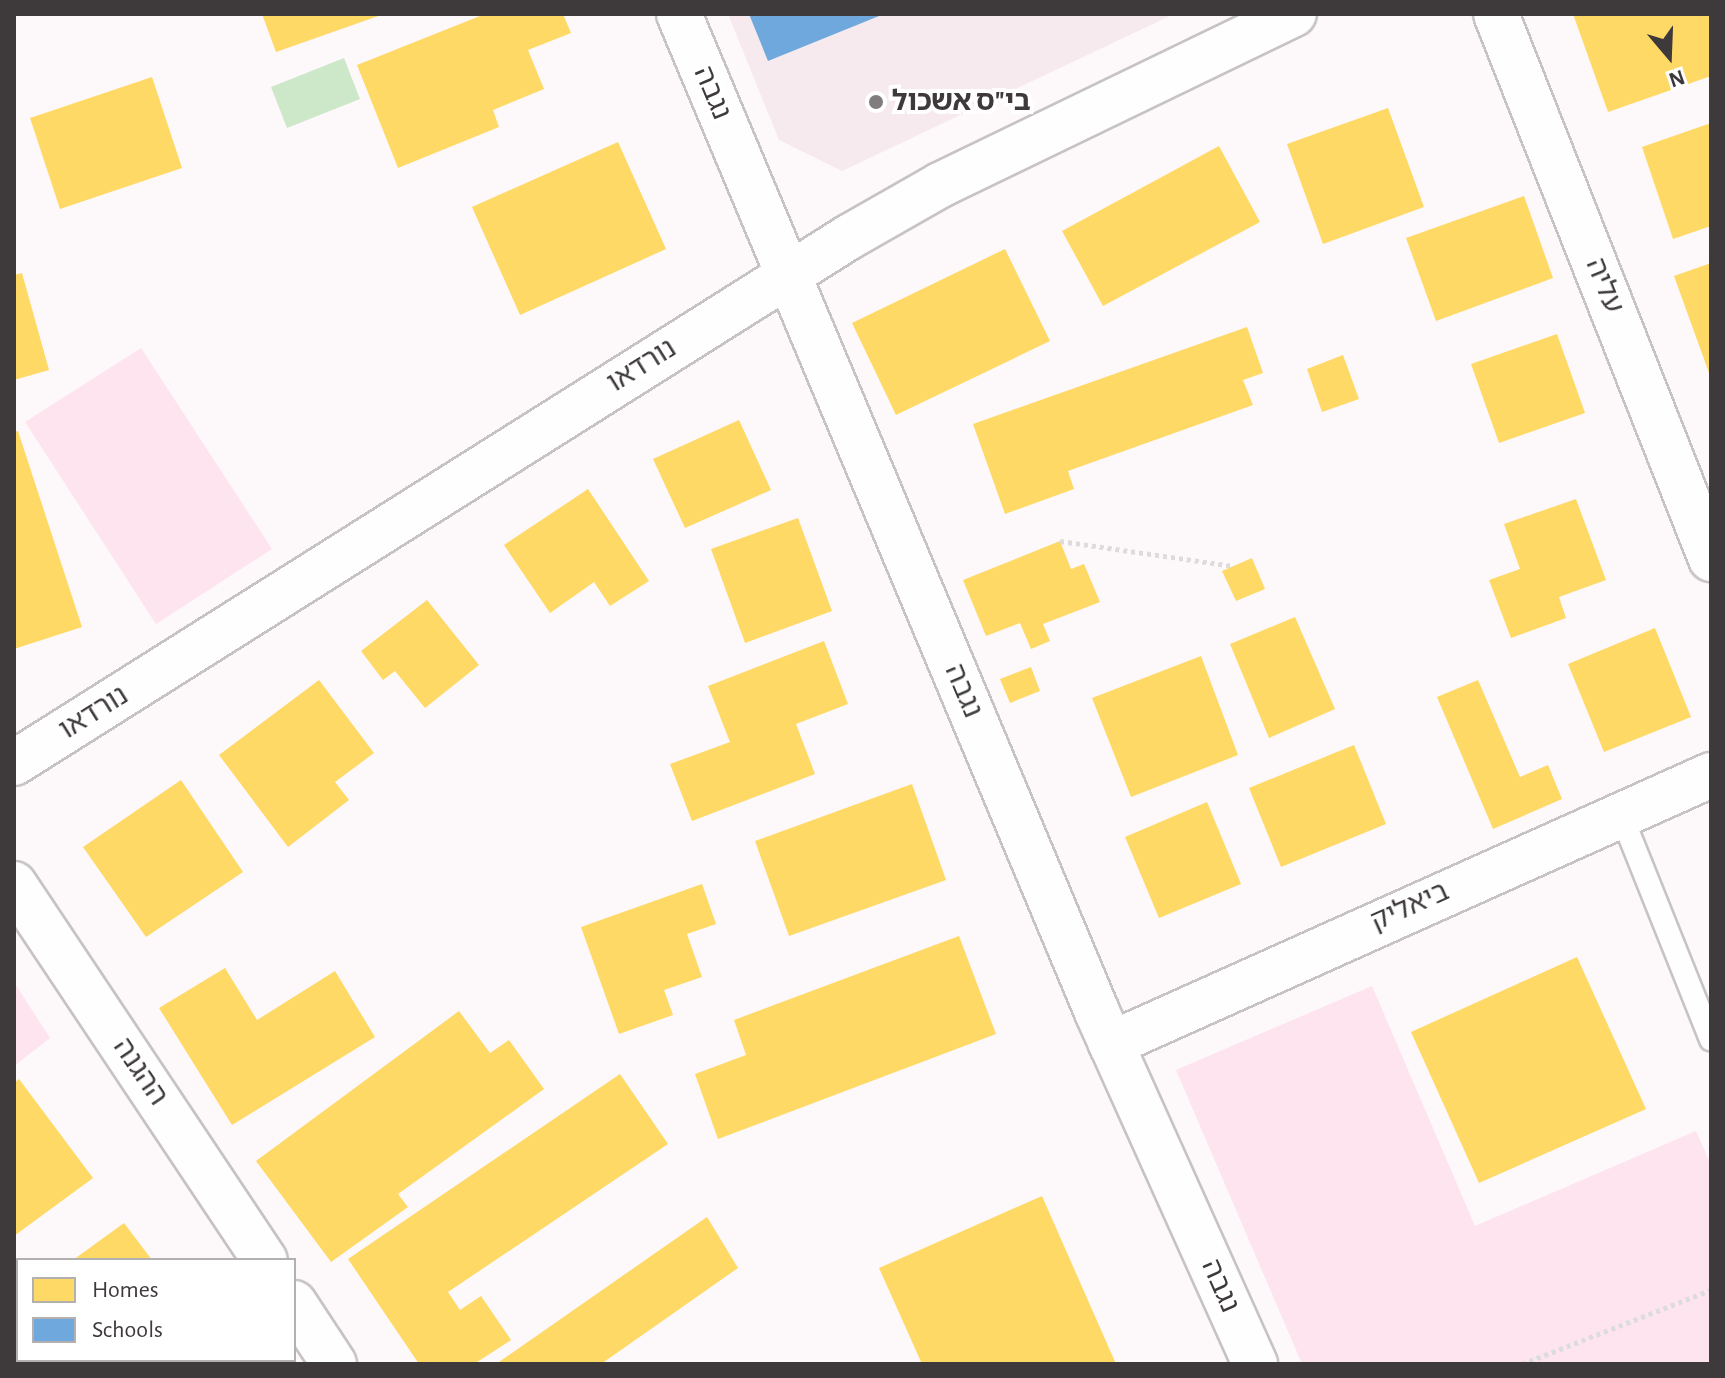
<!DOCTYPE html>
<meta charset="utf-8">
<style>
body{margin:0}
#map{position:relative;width:1725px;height:1378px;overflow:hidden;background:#fdf8fa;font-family:"Alegreya Sans","Noto Sans Hebrew",sans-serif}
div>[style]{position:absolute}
.built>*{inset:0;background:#f6eaef}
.green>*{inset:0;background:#fee4ee}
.water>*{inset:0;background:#cde8c9}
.homes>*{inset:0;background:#ffd966}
.schools>*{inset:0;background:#6fa8dc}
.path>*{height:5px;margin-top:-2.5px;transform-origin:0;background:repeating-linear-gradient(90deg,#dddcdc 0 4px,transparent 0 8px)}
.roads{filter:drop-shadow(2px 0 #c7c3c4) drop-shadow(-2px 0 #c7c3c4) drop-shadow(0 2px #c7c3c4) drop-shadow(0 -2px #c7c3c4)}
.service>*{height:22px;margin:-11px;padding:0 11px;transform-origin:11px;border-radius:11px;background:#fffefe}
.minor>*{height:44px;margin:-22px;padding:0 22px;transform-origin:22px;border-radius:22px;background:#fffefe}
.tertiary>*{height:44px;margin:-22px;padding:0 22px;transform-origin:22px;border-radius:22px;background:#fffefe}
.dots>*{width:22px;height:22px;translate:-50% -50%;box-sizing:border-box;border:4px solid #fff;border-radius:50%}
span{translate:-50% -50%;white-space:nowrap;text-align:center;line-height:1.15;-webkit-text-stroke:8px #fff;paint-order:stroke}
.street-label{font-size:28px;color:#3e3a3b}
.poi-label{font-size:28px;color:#3e3a3b;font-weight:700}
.left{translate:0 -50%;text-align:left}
.frame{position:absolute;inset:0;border:16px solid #3e3a3b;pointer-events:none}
.legend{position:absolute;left:16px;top:1258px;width:280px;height:104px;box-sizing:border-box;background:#fff;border:2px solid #b2b0b1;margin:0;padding:10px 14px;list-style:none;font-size:24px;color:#3e3a3b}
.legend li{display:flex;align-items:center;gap:16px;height:40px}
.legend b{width:40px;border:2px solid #b2b0b1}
.north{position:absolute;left:1629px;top:16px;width:80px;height:80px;-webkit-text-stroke:6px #fff;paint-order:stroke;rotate:161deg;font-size:22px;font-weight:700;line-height:32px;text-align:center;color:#3e3a3b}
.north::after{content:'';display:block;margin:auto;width:28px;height:36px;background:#3e3a3b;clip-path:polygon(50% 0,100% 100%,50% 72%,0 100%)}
</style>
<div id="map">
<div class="built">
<i style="clip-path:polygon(728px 14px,1174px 14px,842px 171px,779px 140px)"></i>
</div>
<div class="green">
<i style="clip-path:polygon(141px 348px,272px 549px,156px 624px,25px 422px)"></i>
<i style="clip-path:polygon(14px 982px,50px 1038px,14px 1066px)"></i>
<i style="clip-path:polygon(1372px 986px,1475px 1226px,1696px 1131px,1711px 1165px,1711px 1364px,1302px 1364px,1176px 1070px)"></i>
</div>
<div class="water">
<i style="clip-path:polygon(344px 58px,360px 99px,287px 128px,271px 87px)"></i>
</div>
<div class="homes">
<i style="clip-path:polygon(262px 14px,384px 14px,276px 52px)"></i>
<i style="clip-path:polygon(485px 14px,563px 14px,571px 33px,528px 50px,544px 89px,493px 110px,499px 127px,398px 168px,357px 65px)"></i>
<i style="clip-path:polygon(1573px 14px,1711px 14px,1711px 76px,1608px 112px)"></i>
<i style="clip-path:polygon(152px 77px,182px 168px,60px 209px,30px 118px)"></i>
<i style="clip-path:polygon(1388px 108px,1424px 207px,1323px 244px,1287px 144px)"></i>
<i style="clip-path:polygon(1711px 123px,1711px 226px,1673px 239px,1642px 147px)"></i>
<i style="clip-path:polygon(618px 142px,666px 249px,520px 315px,472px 207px)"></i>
<i style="clip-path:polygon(1219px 146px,1260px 222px,1103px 306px,1062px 231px)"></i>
<i style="clip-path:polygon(1524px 196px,1553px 278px,1436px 321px,1406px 238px)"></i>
<i style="clip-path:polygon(1005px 249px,1050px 341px,896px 415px,852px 323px)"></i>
<i style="clip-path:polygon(1711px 263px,1711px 372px,1709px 373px,1674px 276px)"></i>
<i style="clip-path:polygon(22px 273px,49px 370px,14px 380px,14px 275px)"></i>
<i style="clip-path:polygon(1247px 327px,1263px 373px,1243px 380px,1253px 405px,1068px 471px,1074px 489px,1005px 514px,973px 424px)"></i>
<i style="clip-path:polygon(1557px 334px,1585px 413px,1499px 443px,1471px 364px)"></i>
<i style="clip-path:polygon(1343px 355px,1359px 399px,1322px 412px,1307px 369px)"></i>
<i style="clip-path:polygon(739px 420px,771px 490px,685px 528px,653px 459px)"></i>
<i style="clip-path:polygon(18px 431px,82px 627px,14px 649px,14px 432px)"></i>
<i style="clip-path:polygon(588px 489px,649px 581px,610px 606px,594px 582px,550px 613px,504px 545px)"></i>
<i style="clip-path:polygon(1576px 499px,1606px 580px,1559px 597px,1566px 618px,1511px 638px,1489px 580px,1520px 569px,1504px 524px)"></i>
<i style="clip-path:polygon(798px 518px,832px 611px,745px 643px,711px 549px)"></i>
<i style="clip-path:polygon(1060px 541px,1071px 569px,1084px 564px,1100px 602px,1043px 624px,1050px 641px,1031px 649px,1020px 623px,986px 636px,963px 580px)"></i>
<i style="clip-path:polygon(1252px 558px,1265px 589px,1236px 601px,1222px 571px)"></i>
<i style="clip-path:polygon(427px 600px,479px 665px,425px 708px,395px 671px,383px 680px,361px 651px)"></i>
<i style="clip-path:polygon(1295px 617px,1335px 709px,1269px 738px,1230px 644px)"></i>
<i style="clip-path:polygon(1655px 628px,1691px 717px,1604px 752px,1568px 664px)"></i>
<i style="clip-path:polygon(824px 641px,848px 704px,796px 724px,815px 774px,692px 821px,670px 764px,730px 742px,708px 686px)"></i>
<i style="clip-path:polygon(1201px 656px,1238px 755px,1131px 797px,1092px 698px)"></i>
<i style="clip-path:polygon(1031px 667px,1040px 691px,1010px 703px,1000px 679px)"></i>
<i style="clip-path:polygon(319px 680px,374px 753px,335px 782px,349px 800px,288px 847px,219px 755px)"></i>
<i style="clip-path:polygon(1478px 680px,1520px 777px,1548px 765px,1562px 799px,1493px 829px,1437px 697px)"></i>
<i style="clip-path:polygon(1354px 745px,1386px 824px,1281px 867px,1249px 788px)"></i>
<i style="clip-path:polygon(181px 780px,243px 872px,146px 937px,83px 847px)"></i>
<i style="clip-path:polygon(912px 784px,946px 880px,789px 936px,755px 841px)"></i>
<i style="clip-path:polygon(1207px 802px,1241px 884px,1159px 918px,1125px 837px)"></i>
<i style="clip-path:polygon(702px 884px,716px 924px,687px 934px,702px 977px,664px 990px,673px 1015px,619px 1034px,581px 927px)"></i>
<i style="clip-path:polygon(959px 936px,996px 1034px,718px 1139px,695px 1074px,746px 1055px,734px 1020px)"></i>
<i style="clip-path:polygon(1577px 957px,1646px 1109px,1479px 1183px,1411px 1032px)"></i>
<i style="clip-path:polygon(225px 968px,257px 1020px,335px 971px,375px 1037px,232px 1125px,159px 1008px)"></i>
<i style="clip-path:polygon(459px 1011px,490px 1053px,509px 1040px,544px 1089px,398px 1194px,408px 1207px,331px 1262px,256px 1161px)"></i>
<i style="clip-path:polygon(620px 1074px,668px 1144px,448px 1292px,460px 1310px,481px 1296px,511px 1340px,474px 1364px,419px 1364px,348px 1259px)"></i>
<i style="clip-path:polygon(19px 1079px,93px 1178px,14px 1236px,14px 1083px)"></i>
<i style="clip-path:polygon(1042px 1196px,1116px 1364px,922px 1364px,879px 1268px)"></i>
<i style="clip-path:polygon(707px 1217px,738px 1268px,601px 1364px,496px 1364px)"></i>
<i style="clip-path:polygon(124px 1223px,152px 1260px,73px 1260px)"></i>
<i style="clip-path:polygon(18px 1301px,18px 1360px,46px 1360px,41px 1364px,14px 1364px)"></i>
<i style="clip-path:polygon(159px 1360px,219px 1360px,222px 1364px,153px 1364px)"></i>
</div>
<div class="schools">
<i style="clip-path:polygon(749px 14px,884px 14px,768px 61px)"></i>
</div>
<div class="path">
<i style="left:1060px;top:541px;width:176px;rotate:8.2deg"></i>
<i style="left:1522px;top:1364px;width:203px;rotate:-21.4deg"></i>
</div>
<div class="roads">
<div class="service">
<i style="left:1620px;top:812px;width:245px;rotate:68.2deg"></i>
</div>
<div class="minor">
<i style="left:679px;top:14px;width:1082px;rotate:67.27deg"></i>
<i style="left:1097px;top:1012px;width:386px;rotate:65.8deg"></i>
<i style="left:1496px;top:14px;width:586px;rotate:68.47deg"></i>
<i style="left:14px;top:884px;width:452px;rotate:56.3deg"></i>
<i style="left:1111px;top:1044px;width:658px;rotate:-24.15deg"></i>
<i style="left:294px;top:1303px;width:73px;rotate:56.7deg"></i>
</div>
<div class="tertiary">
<i style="left:14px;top:763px;width:987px;rotate:-32.21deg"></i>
<i style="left:849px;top:237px;width:105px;rotate:-29.7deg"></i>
<i style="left:940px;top:185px;width:393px;rotate:-25.8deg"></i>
</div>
</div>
<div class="dots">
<i style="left:876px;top:102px;background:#817c7e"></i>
</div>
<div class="street-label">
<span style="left:712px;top:93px;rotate:67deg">נגבה</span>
<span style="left:1604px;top:286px;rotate:68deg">עליה</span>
<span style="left:642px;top:366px;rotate:-32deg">נורדאו</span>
<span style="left:963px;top:691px;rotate:67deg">נגבה</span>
<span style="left:94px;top:713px;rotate:-32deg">נורדאו</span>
<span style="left:1410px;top:907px;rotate:-24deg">ביאליק</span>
<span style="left:140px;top:1072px;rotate:56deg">ההגנה</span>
<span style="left:1220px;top:1286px;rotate:66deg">נגבה</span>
</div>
<div class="poi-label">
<span class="left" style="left:892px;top:102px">בי"ס אשכול</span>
</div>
<div class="frame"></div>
<ul class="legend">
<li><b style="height:22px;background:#ffd966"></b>Homes</li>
<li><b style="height:22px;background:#6fa8dc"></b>Schools</li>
</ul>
<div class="north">N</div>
</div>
